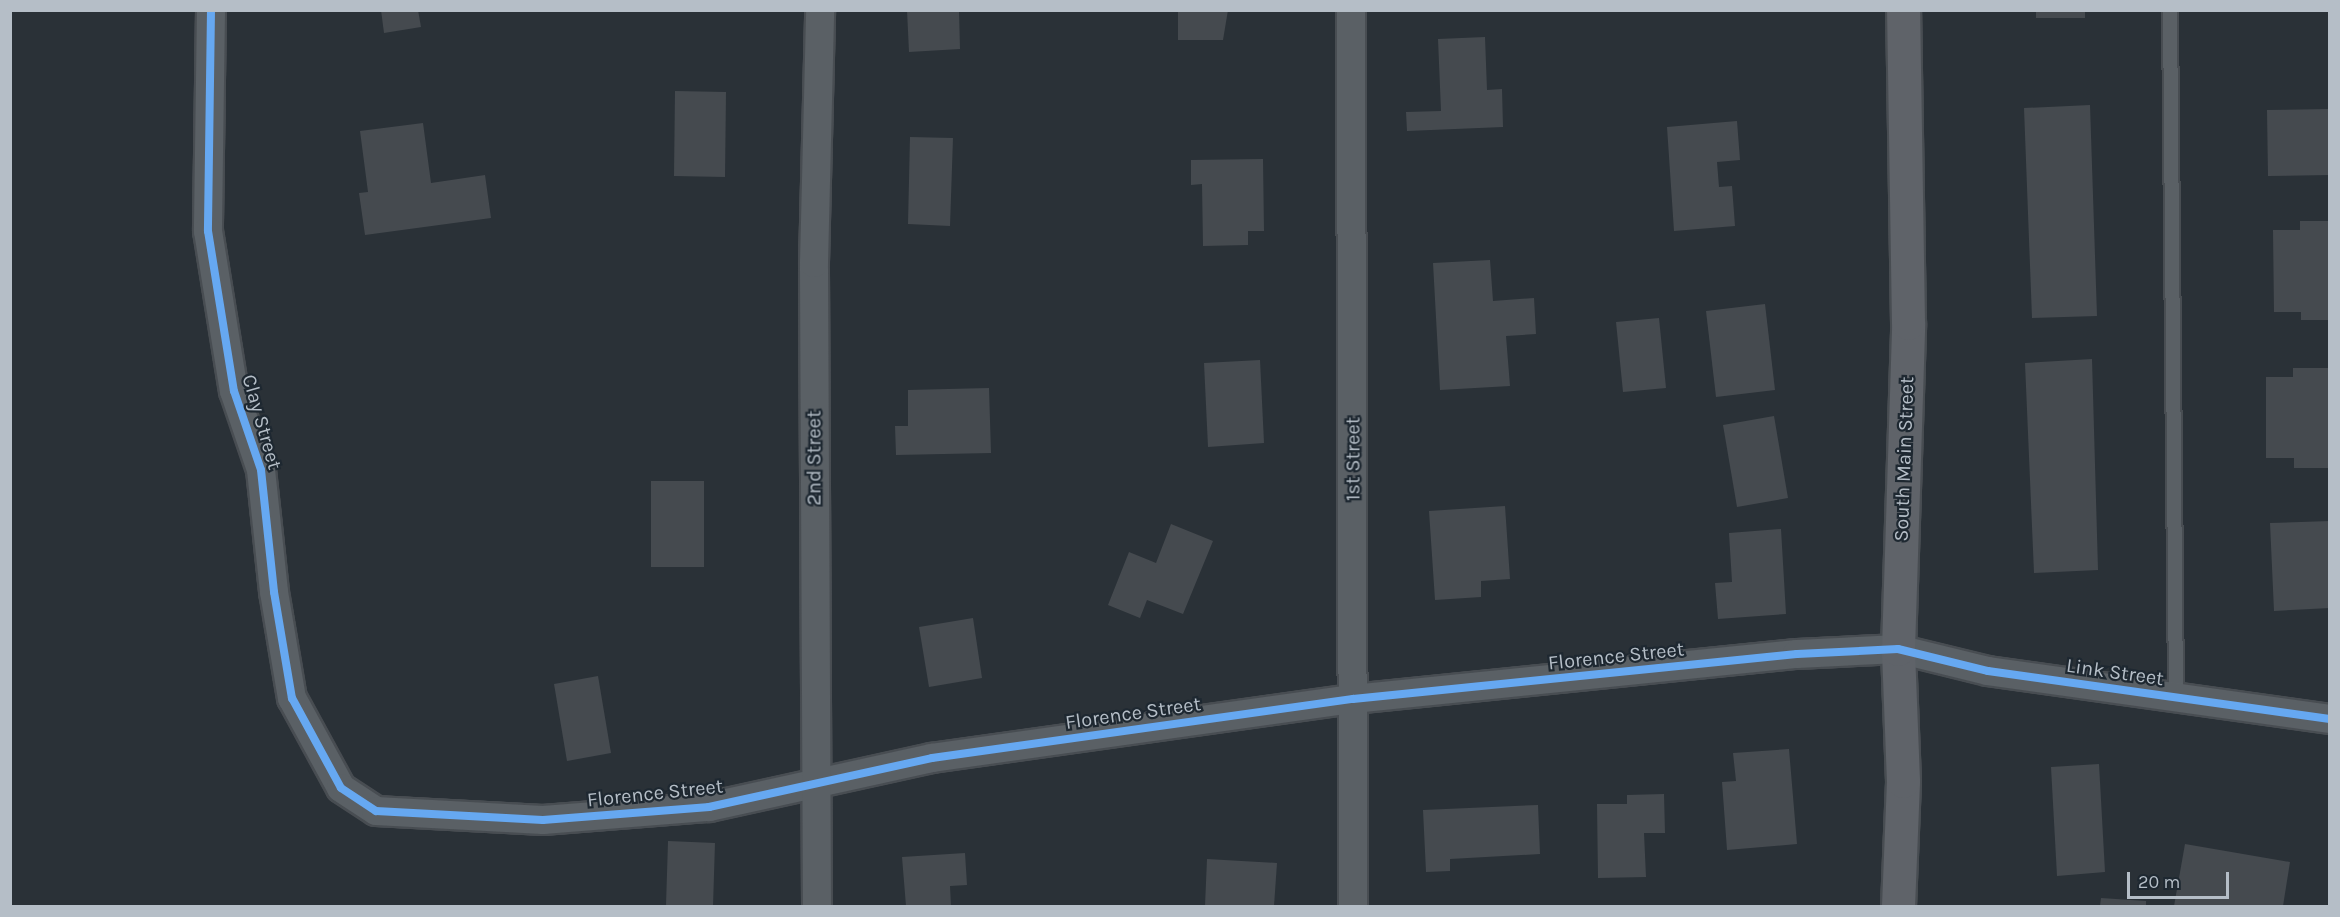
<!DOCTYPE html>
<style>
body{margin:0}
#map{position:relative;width:2340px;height:917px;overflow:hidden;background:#2a3137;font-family:Karla,sans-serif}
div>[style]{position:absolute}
.building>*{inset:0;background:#454a4f}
.roads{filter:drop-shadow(2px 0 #484d52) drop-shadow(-2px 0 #484d52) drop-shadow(0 2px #484d52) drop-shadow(0 -2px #484d52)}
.lane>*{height:14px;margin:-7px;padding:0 7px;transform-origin:7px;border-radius:7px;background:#5a6065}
.street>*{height:28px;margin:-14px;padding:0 14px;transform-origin:14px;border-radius:14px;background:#5a6065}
.secondary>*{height:33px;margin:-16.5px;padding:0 16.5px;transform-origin:16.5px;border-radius:16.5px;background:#5f6369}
.cycleway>*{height:8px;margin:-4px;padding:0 4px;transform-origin:4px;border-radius:4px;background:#66a8f1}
span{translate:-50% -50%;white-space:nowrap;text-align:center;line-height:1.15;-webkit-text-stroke:4.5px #1e2831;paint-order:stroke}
.street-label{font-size:20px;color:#b5bec7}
.frame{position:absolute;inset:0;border:12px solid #b5bec7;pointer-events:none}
.scale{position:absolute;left:2127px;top:872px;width:102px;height:27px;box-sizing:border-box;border:3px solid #b5bec7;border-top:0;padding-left:8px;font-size:18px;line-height:21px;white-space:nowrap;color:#b5bec7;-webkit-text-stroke:4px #1e2831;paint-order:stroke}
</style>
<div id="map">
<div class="building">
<i style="clip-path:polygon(381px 10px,418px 10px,421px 27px,384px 33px)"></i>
<i style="clip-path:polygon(907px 10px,959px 10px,960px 49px,909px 52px)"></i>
<i style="clip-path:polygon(1178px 10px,1228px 10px,1223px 40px,1178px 40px)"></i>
<i style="clip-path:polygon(2036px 10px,2085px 10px,2085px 18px,2036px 18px)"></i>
<i style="clip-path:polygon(1485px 37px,1487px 90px,1502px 89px,1503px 127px,1407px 131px,1406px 112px,1441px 111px,1438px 39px)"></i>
<i style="clip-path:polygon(675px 91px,726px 92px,725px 177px,674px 176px)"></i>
<i style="clip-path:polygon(2090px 105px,2097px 316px,2032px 318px,2024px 108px)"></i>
<i style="clip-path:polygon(2330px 109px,2330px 175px,2268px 176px,2267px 110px)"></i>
<i style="clip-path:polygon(1737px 121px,1740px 160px,1717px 162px,1719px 187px,1732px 186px,1735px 226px,1674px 231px,1667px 127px)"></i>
<i style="clip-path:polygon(423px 123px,431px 183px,485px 175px,491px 218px,365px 235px,359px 193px,368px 192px,360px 131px)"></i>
<i style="clip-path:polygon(910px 137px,953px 138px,950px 226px,908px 224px)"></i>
<i style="clip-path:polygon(1263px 159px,1264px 231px,1248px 231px,1248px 245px,1203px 246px,1202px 184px,1191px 185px,1191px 160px)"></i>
<i style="clip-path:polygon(2300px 221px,2330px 221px,2330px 320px,2301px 320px,2301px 312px,2274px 312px,2273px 230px,2300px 230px)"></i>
<i style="clip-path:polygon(1490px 260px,1493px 301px,1534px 298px,1536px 334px,1506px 336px,1510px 386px,1440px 390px,1433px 263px)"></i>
<i style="clip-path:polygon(1765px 304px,1775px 390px,1716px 397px,1706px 311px)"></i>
<i style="clip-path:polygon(1659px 318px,1666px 388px,1623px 392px,1616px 322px)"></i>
<i style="clip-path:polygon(2092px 359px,2098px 570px,2034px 573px,2025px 363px)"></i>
<i style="clip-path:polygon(1260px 360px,1264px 443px,1208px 447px,1204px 363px)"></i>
<i style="clip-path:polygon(2293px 368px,2330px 368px,2330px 468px,2294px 468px,2294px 458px,2266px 458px,2266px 377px,2293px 377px)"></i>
<i style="clip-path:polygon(989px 388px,991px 453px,896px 455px,895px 426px,908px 426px,908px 390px)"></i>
<i style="clip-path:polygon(1774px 416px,1788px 498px,1737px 507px,1723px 425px)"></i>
<i style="clip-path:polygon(651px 481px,704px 481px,704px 567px,651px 567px)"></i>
<i style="clip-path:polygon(1505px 506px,1510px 579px,1481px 581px,1481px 597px,1435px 600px,1429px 511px)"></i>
<i style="clip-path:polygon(2330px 521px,2330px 608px,2274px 611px,2270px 523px)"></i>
<i style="clip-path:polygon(1171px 524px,1213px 541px,1183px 614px,1147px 600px,1140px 618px,1108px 605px,1129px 552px,1156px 563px)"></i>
<i style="clip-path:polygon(1781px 529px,1786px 614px,1718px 619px,1715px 583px,1732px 582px,1729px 533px)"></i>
<i style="clip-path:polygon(973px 618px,982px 678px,929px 687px,919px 627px)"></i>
<i style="clip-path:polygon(598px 676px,611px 753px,567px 761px,554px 684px)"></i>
<i style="clip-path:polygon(1789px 749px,1797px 844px,1727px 850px,1722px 782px,1736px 781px,1733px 753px)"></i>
<i style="clip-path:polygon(2099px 764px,2105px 872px,2057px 876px,2051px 767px)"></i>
<i style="clip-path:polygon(1664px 794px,1665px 833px,1644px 833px,1646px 877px,1598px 878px,1597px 804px,1627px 804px,1627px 795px)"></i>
<i style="clip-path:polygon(1538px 805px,1540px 854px,1450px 859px,1450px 871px,1426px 872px,1423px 810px)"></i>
<i style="clip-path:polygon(668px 841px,715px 843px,713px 906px,666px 906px)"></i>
<i style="clip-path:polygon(2185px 844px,2290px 862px,2283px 906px,2174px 906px)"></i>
<i style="clip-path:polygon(965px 853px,967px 885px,950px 886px,951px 906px,906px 906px,902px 857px)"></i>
<i style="clip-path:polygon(1207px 859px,1277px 863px,1274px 906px,1205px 906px)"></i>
<i style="clip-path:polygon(2101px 898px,2146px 901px,2146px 906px,2100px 906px)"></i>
</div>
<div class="roads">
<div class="lane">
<i style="left:2170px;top:10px;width:688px;rotate:89.5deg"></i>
</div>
<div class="street">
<i style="left:211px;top:10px;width:221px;rotate:90.8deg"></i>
<i style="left:208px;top:231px;width:162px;rotate:80.8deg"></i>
<i style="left:234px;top:391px;width:83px;rotate:71.1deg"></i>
<i style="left:261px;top:470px;width:123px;rotate:83.9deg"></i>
<i style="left:274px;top:592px;width:108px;rotate:80.4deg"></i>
<i style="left:292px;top:698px;width:102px;rotate:61.4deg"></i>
<i style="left:341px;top:788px;width:42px;rotate:33.3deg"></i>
<i style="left:376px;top:811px;width:167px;rotate:3.1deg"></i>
<i style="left:543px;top:820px;width:167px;rotate:-4.5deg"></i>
<i style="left:709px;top:807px;width:228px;rotate:-12.4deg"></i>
<i style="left:932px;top:758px;width:425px;rotate:-8deg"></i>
<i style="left:1353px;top:699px;width:446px;rotate:-5.8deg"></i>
<i style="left:1797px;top:654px;width:101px;rotate:-2.8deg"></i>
<i style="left:1898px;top:649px;width:93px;rotate:13.7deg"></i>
<i style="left:1988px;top:671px;width:345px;rotate:8deg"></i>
<i style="left:1351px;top:10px;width:896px;rotate:89.87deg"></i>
<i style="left:817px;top:906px;width:643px;rotate:-90.27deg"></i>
<i style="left:814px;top:263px;width:253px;rotate:-88.6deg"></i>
</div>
<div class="secondary">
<i style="left:1898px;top:906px;width:125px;rotate:-87.7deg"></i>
<i style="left:1903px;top:781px;width:132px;rotate:-92.2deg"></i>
<i style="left:1898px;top:649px;width:326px;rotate:-88.2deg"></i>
<i style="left:1908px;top:323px;width:313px;rotate:-90.9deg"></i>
</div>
</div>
<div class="cycleway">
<i style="left:211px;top:10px;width:221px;rotate:90.8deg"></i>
<i style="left:208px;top:231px;width:162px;rotate:80.8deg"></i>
<i style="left:234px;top:391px;width:83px;rotate:71.1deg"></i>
<i style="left:261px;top:470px;width:123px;rotate:83.9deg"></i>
<i style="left:274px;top:592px;width:108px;rotate:80.4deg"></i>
<i style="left:292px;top:698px;width:102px;rotate:61.4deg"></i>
<i style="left:341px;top:788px;width:42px;rotate:33.3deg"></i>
<i style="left:376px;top:811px;width:167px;rotate:3.1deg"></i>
<i style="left:543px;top:820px;width:167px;rotate:-4.5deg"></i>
<i style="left:709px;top:807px;width:228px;rotate:-12.4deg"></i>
<i style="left:932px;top:758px;width:425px;rotate:-8deg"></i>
<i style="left:1353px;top:699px;width:446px;rotate:-5.8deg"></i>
<i style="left:1797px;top:654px;width:101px;rotate:-2.8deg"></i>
<i style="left:1898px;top:649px;width:93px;rotate:13.7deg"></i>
<i style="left:1988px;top:671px;width:345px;rotate:8deg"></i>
</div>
<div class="street-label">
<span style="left:262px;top:422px;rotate:74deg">Clay Street</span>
<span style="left:814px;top:458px;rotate:-90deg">2nd Street</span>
<span style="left:1353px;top:459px;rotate:-90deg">1st Street</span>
<span style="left:1904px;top:459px;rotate:-88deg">South Main Street</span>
<span style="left:1616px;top:656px;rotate:-6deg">Florence Street</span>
<span style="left:2115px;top:672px;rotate:8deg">Link Street</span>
<span style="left:1133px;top:713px;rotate:-8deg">Florence Street</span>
<span style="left:655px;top:793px;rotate:-6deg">Florence Street</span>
</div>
<div class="frame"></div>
<div class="scale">20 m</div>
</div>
